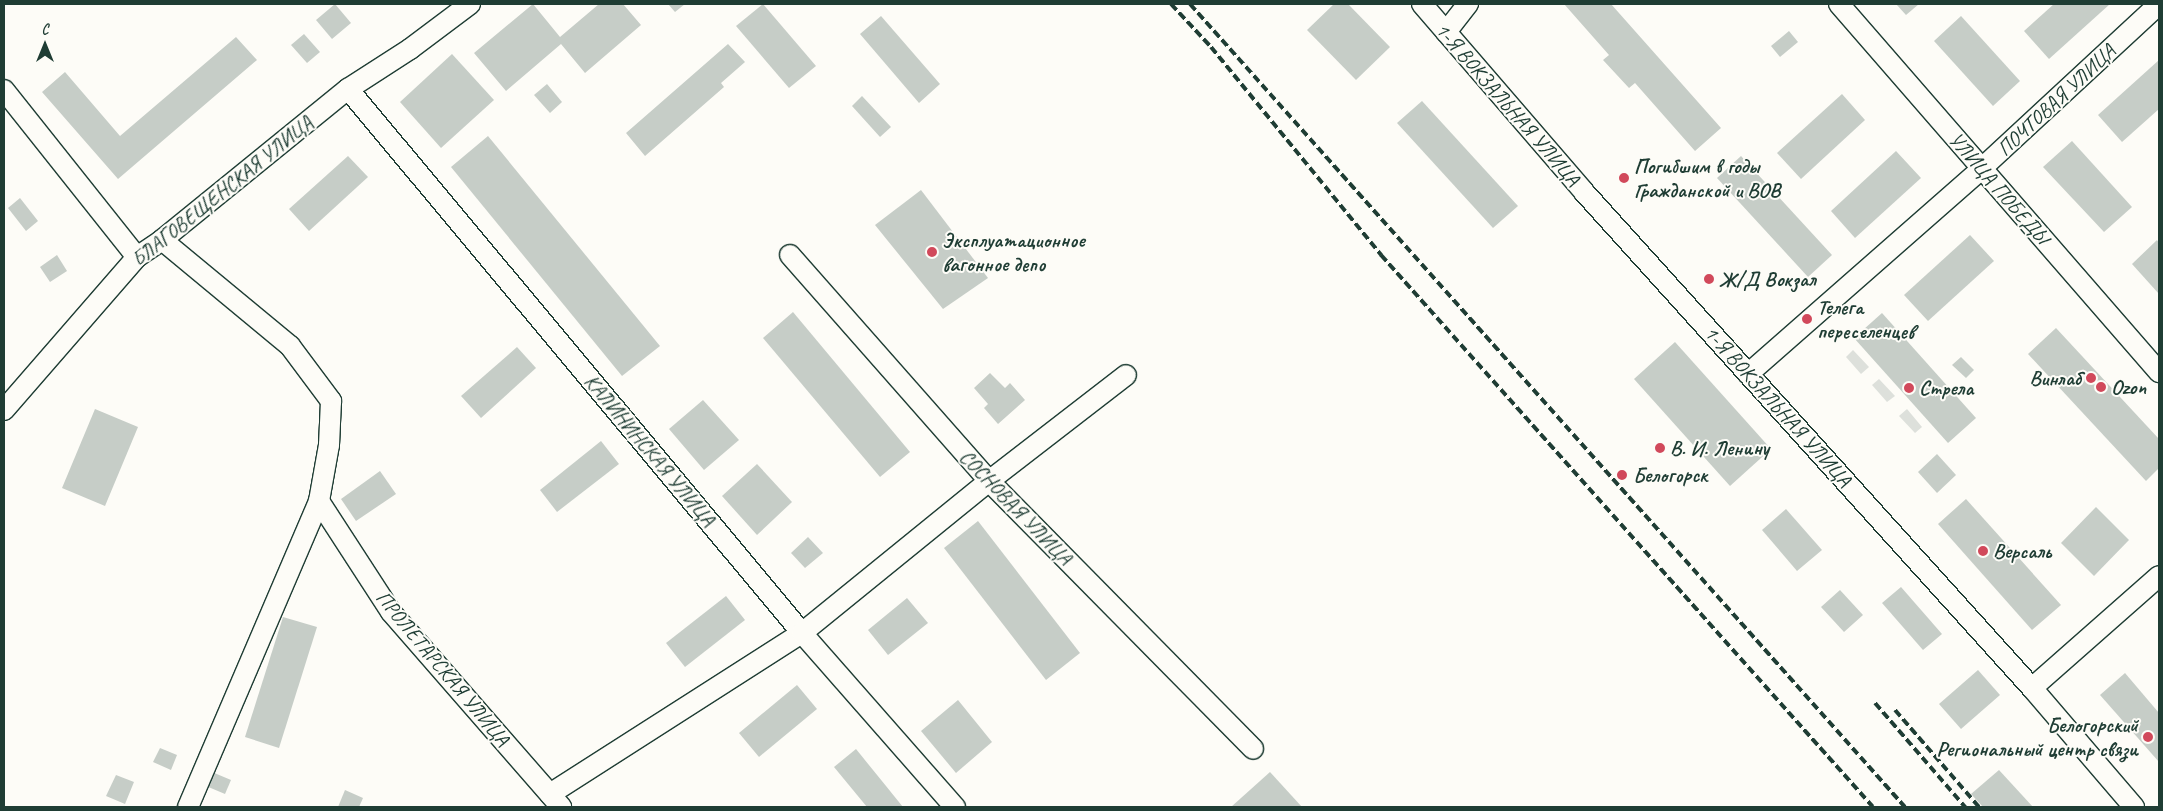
<!DOCTYPE html>
<meta charset="utf-8">
<style>
body{margin:0}
#map{position:relative;width:2163px;height:811px;overflow:hidden;background:#fdfcf7;font-family:Caveat,sans-serif}
div>[style]{position:absolute}
.green>*{inset:0;background:#dde0db}
.building>*{inset:0;background:#c6cdc7}
.roads{filter:drop-shadow(1px 0 #1f3d34) drop-shadow(-1px 0 #1f3d34) drop-shadow(0 1px #1f3d34) drop-shadow(0 -1px #1f3d34)}
.minor>*{height:20px;margin:-10px;padding:0 10px;transform-origin:10px;border-radius:10px;background:#fdfcf7}
.rail>*{height:4px;margin-top:-2px;transform-origin:0;background:repeating-linear-gradient(90deg,#1f3d34 0 8px,transparent 0 12px)}
.dots>*{width:14px;height:14px;translate:-50% -50%;box-sizing:border-box;border:2px solid #fdfcf7;border-radius:50%}
span{translate:-50% -50%;white-space:nowrap;text-align:center;line-height:1.15;-webkit-text-stroke:4px #fdfcf7;paint-order:stroke}
.street-label{font-size:21px;color:#1f3d34}
.poi-label{font-size:21px;color:#1f3d34;font-weight:700}
.left{translate:0 -50%;text-align:left}
.right{translate:-100% -50%;text-align:right}
.frame{position:absolute;inset:0;border:5px solid #1f3d34;pointer-events:none}
.north{position:absolute;left:20px;top:20px;width:50px;height:50px;-webkit-text-stroke:4px #fdfcf7;paint-order:stroke;rotate:0deg;font-size:14px;font-weight:700;line-height:20px;text-align:center;color:#1f3d34}
.north::after{content:'';display:block;margin:auto;width:18px;height:22px;background:#1f3d34;clip-path:polygon(50% 0,100% 100%,50% 72%,0 100%)}
</style>
<div id="map">
<div class="green">
<i style="clip-path:polygon(1853px 350px,1869px 367px,1861px 374px,1846px 357px)"></i>
<i style="clip-path:polygon(1879px 379px,1895px 396px,1887px 402px,1872px 385px)"></i>
<i style="clip-path:polygon(1907px 409px,1922px 427px,1915px 433px,1899px 416px)"></i>
</div>
<div class="building">
<i style="clip-path:polygon(335px 4px,351px 23px,332px 39px,316px 20px)"></i>
<i style="clip-path:polygon(533px 4px,560px 37px,599px 4px,623px 4px,641px 25px,585px 73px,561px 44px,506px 91px,474px 53px)"></i>
<i style="clip-path:polygon(668px 4px,685px 4px,675px 12px)"></i>
<i style="clip-path:polygon(763px 4px,816px 66px,789px 88px,736px 26px)"></i>
<i style="clip-path:polygon(1334px 4px,1348px 4px,1390px 47px,1356px 80px,1307px 30px)"></i>
<i style="clip-path:polygon(1564px 4px,1611px 4px,1721px 128px,1695px 151px,1635px 83px,1629px 88px,1603px 60px,1609px 55px)"></i>
<i style="clip-path:polygon(1896px 4px,1919px 4px,1906px 15px)"></i>
<i style="clip-path:polygon(2054px 4px,2110px 4px,2049px 59px,2024px 31px)"></i>
<i style="clip-path:polygon(881px 16px,940px 84px,919px 103px,860px 34px)"></i>
<i style="clip-path:polygon(1961px 16px,2020px 81px,1993px 106px,1934px 41px)"></i>
<i style="clip-path:polygon(1789px 31px,1798px 42px,1780px 57px,1771px 46px)"></i>
<i style="clip-path:polygon(304px 34px,320px 52px,307px 63px,291px 45px)"></i>
<i style="clip-path:polygon(236px 37px,257px 60px,118px 179px,42px 92px,65px 72px,120px 136px)"></i>
<i style="clip-path:polygon(728px 44px,745px 62px,721px 83px,724px 87px,645px 156px,626px 133px)"></i>
<i style="clip-path:polygon(452px 54px,494px 100px,441px 148px,400px 102px)"></i>
<i style="clip-path:polygon(2159px 60px,2159px 109px,2122px 142px,2098px 115px)"></i>
<i style="clip-path:polygon(547px 84px,562px 102px,550px 113px,534px 95px)"></i>
<i style="clip-path:polygon(1842px 94px,1865px 120px,1801px 179px,1777px 153px)"></i>
<i style="clip-path:polygon(862px 96px,891px 127px,880px 137px,852px 106px)"></i>
<i style="clip-path:polygon(1422px 101px,1518px 206px,1493px 228px,1397px 123px)"></i>
<i style="clip-path:polygon(488px 136px,660px 346px,622px 376px,451px 167px)"></i>
<i style="clip-path:polygon(2072px 141px,2132px 207px,2104px 232px,2043px 167px)"></i>
<i style="clip-path:polygon(1896px 151px,1921px 178px,1855px 238px,1831px 211px)"></i>
<i style="clip-path:polygon(348px 156px,368px 177px,309px 231px,289px 209px)"></i>
<i style="clip-path:polygon(1741px 156px,1832px 255px,1808px 277px,1717px 178px)"></i>
<i style="clip-path:polygon(921px 190px,988px 278px,943px 309px,875px 225px)"></i>
<i style="clip-path:polygon(20px 198px,38px 221px,26px 231px,8px 208px)"></i>
<i style="clip-path:polygon(1970px 235px,1994px 261px,1928px 321px,1904px 295px)"></i>
<i style="clip-path:polygon(2157px 240px,2159px 243px,2159px 294px,2132px 264px)"></i>
<i style="clip-path:polygon(57px 255px,67px 271px,50px 282px,40px 267px)"></i>
<i style="clip-path:polygon(793px 312px,910px 452px,880px 477px,763px 338px)"></i>
<i style="clip-path:polygon(1882px 313px,1976px 418px,1948px 443px,1854px 338px)"></i>
<i style="clip-path:polygon(2056px 328px,2159px 439px,2159px 468px,2146px 481px,2028px 354px)"></i>
<i style="clip-path:polygon(1675px 342px,1771px 449px,1730px 486px,1634px 379px)"></i>
<i style="clip-path:polygon(517px 347px,536px 368px,481px 418px,461px 396px)"></i>
<i style="clip-path:polygon(1961px 357px,1974px 370px,1966px 378px,1952px 365px)"></i>
<i style="clip-path:polygon(990px 373px,1005px 388px,1010px 383px,1025px 400px,998px 424px,984px 408px,988px 404px,974px 388px)"></i>
<i style="clip-path:polygon(703px 400px,739px 440px,704px 470px,669px 429px)"></i>
<i style="clip-path:polygon(95px 409px,138px 427px,105px 506px,62px 488px)"></i>
<i style="clip-path:polygon(601px 441px,619px 464px,557px 512px,540px 490px)"></i>
<i style="clip-path:polygon(1937px 454px,1956px 475px,1937px 493px,1918px 472px)"></i>
<i style="clip-path:polygon(757px 464px,792px 502px,757px 535px,722px 496px)"></i>
<i style="clip-path:polygon(380px 471px,396px 494px,356px 521px,341px 499px)"></i>
<i style="clip-path:polygon(1966px 499px,2061px 605px,2032px 630px,1938px 524px)"></i>
<i style="clip-path:polygon(2096px 507px,2129px 540px,2094px 576px,2061px 543px)"></i>
<i style="clip-path:polygon(1786px 509px,1822px 550px,1797px 571px,1762px 530px)"></i>
<i style="clip-path:polygon(978px 521px,1080px 653px,1046px 680px,944px 548px)"></i>
<i style="clip-path:polygon(808px 537px,823px 553px,805px 568px,791px 553px)"></i>
<i style="clip-path:polygon(1901px 587px,1942px 634px,1923px 650px,1882px 603px)"></i>
<i style="clip-path:polygon(1840px 590px,1863px 615px,1844px 632px,1821px 607px)"></i>
<i style="clip-path:polygon(726px 596px,745px 620px,685px 667px,666px 643px)"></i>
<i style="clip-path:polygon(907px 598px,928px 623px,888px 655px,868px 630px)"></i>
<i style="clip-path:polygon(283px 617px,317px 627px,279px 748px,245px 737px)"></i>
<i style="clip-path:polygon(1978px 670px,2000px 695px,1961px 729px,1939px 704px)"></i>
<i style="clip-path:polygon(2125px 673px,2159px 713px,2159px 762px,2100px 695px)"></i>
<i style="clip-path:polygon(797px 685px,817px 709px,759px 757px,739px 733px)"></i>
<i style="clip-path:polygon(958px 700px,992px 742px,956px 773px,921px 731px)"></i>
<i style="clip-path:polygon(160px 748px,177px 755px,171px 770px,153px 762px)"></i>
<i style="clip-path:polygon(856px 749px,903px 807px,867px 807px,834px 767px)"></i>
<i style="clip-path:polygon(1999px 770px,2033px 807px,1983px 807px,1971px 794px)"></i>
<i style="clip-path:polygon(212px 772px,231px 780px,225px 794px,206px 786px)"></i>
<i style="clip-path:polygon(1270px 772px,1302px 807px,1231px 807px)"></i>
<i style="clip-path:polygon(116px 775px,134px 782px,125px 804px,106px 796px)"></i>
<i style="clip-path:polygon(345px 790px,363px 798px,359px 807px,338px 807px)"></i>
</div>
<div class="roads">
<div class="minor">
<i style="left:1422px;top:4px;width:248px;rotate:49.2deg"></i>
<i style="left:1584px;top:192px;width:668px;rotate:47.91deg"></i>
<i style="left:2032px;top:688px;width:157px;rotate:49.4deg"></i>
<i style="left:1839px;top:4px;width:488px;rotate:49deg"></i>
<i style="left:1446px;top:32px;width:36px;rotate:-52deg"></i>
<i style="left:348px;top:89px;width:709px;rotate:50.15deg"></i>
<i style="left:802px;top:633px;width:232px;rotate:48.7deg"></i>
<i style="left:4px;top:90px;width:213px;rotate:51.5deg"></i>
<i style="left:162px;top:240px;width:166px;rotate:39.6deg"></i>
<i style="left:290px;top:346px;width:69px;rotate:53.3deg"></i>
<i style="left:331px;top:401px;width:44px;rotate:92.6deg"></i>
<i style="left:329px;top:445px;width:57px;rotate:100.1deg"></i>
<i style="left:319px;top:501px;width:132px;rotate:57deg"></i>
<i style="left:391px;top:612px;width:259px;rotate:48.9deg"></i>
<i style="left:790px;top:255px;width:301px;rotate:48.6deg"></i>
<i style="left:989px;top:481px;width:376px;rotate:45.4deg"></i>
<i style="left:1748px;top:374px;width:310px;rotate:-41.3deg"></i>
<i style="left:1981px;top:169px;width:243px;rotate:-42.8deg"></i>
<i style="left:4px;top:410px;width:203px;rotate:-49deg"></i>
<i style="left:137px;top:257px;width:30px;rotate:-34deg"></i>
<i style="left:162px;top:240px;width:240px;rotate:-39.1deg"></i>
<i style="left:348px;top:89px;width:74px;rotate:-32.8deg"></i>
<i style="left:410px;top:49px;width:75px;rotate:-36.9deg"></i>
<i style="left:2032px;top:688px;width:169px;rotate:-41.4deg"></i>
<i style="left:550px;top:794px;width:299px;rotate:-32.6deg"></i>
<i style="left:802px;top:633px;width:241px;rotate:-39.1deg"></i>
<i style="left:989px;top:481px;width:173px;rotate:-37.7deg"></i>
<i style="left:188px;top:807px;width:333px;rotate:-66.8deg"></i>
</div>
</div>
<div class="rail">
<i style="left:1171px;top:4px;width:59px;rotate:47.1deg"></i>
<i style="left:1211px;top:47px;width:269px;rotate:50.7deg"></i>
<i style="left:1381px;top:255px;width:739px;rotate:48.29deg"></i>
<i style="left:1190px;top:4px;width:1075px;rotate:48.32deg"></i>
<i style="left:1875px;top:703px;width:138px;rotate:49.1deg"></i>
<i style="left:1895px;top:710px;width:128px;rotate:49.1deg"></i>
</div>
<div class="dots">
<i style="left:1624px;top:178px;background:#d1495b"></i>
<i style="left:932px;top:252px;background:#d1495b"></i>
<i style="left:1709px;top:279px;background:#d1495b"></i>
<i style="left:1807px;top:319px;background:#d1495b"></i>
<i style="left:2091px;top:378px;background:#d1495b"></i>
<i style="left:2101px;top:387px;background:#d1495b"></i>
<i style="left:1909px;top:388px;background:#d1495b"></i>
<i style="left:1660px;top:448px;background:#d1495b"></i>
<i style="left:1622px;top:475px;background:#d1495b"></i>
<i style="left:1983px;top:551px;background:#d1495b"></i>
<i style="left:2148px;top:737px;background:#d1495b"></i>
</div>
<div class="street-label">
<span style="left:2056px;top:100px;rotate:-43deg">ПОЧТОВАЯ УЛИЦА</span>
<span style="left:1508px;top:104px;rotate:49deg">1-Я ВОКЗАЛЬНАЯ УЛИЦА</span>
<span style="left:1999px;top:188px;rotate:49deg">УЛИЦА ПОБЕДЫ</span>
<span style="left:222px;top:191px;rotate:-39deg">БЛАГОВЕЩЕНСКАЯ УЛИЦА</span>
<span style="left:1778px;top:406px;rotate:48deg">1-Я ВОКЗАЛЬНАЯ УЛИЦА</span>
<span style="left:650px;top:450px;rotate:50deg">КАЛИНИНСКАЯ УЛИЦА</span>
<span style="left:1016px;top:507px;rotate:46deg">СОСНОВАЯ УЛИЦА</span>
<span style="left:443px;top:668px;rotate:50deg">ПРОЛЕТАРСКАЯ УЛИЦА</span>
</div>
<div class="poi-label">
<span class="left" style="left:1634px;top:178px">Погибшим в годы<br>Гражданской и ВОВ</span>
<span class="left" style="left:942px;top:252px">Эксплуатационное<br>вагонное депо</span>
<span class="left" style="left:1719px;top:279px">Ж/Д Вокзал</span>
<span class="left" style="left:1817px;top:319px">Телега<br>переселенцев</span>
<span class="right" style="left:2081px;top:378px">Винлаб</span>
<span class="left" style="left:2111px;top:387px">Ozon</span>
<span class="left" style="left:1919px;top:388px">Стрела</span>
<span class="left" style="left:1670px;top:448px">В. И. Ленину</span>
<span class="left" style="left:1633px;top:475px">Белогорск</span>
<span class="left" style="left:1993px;top:551px">Версаль</span>
<span class="right" style="left:2138px;top:737px">Белогорский<br>Региональный центр связи</span>
</div>
<div class="frame"></div>
<div class="north">С</div>
</div>
